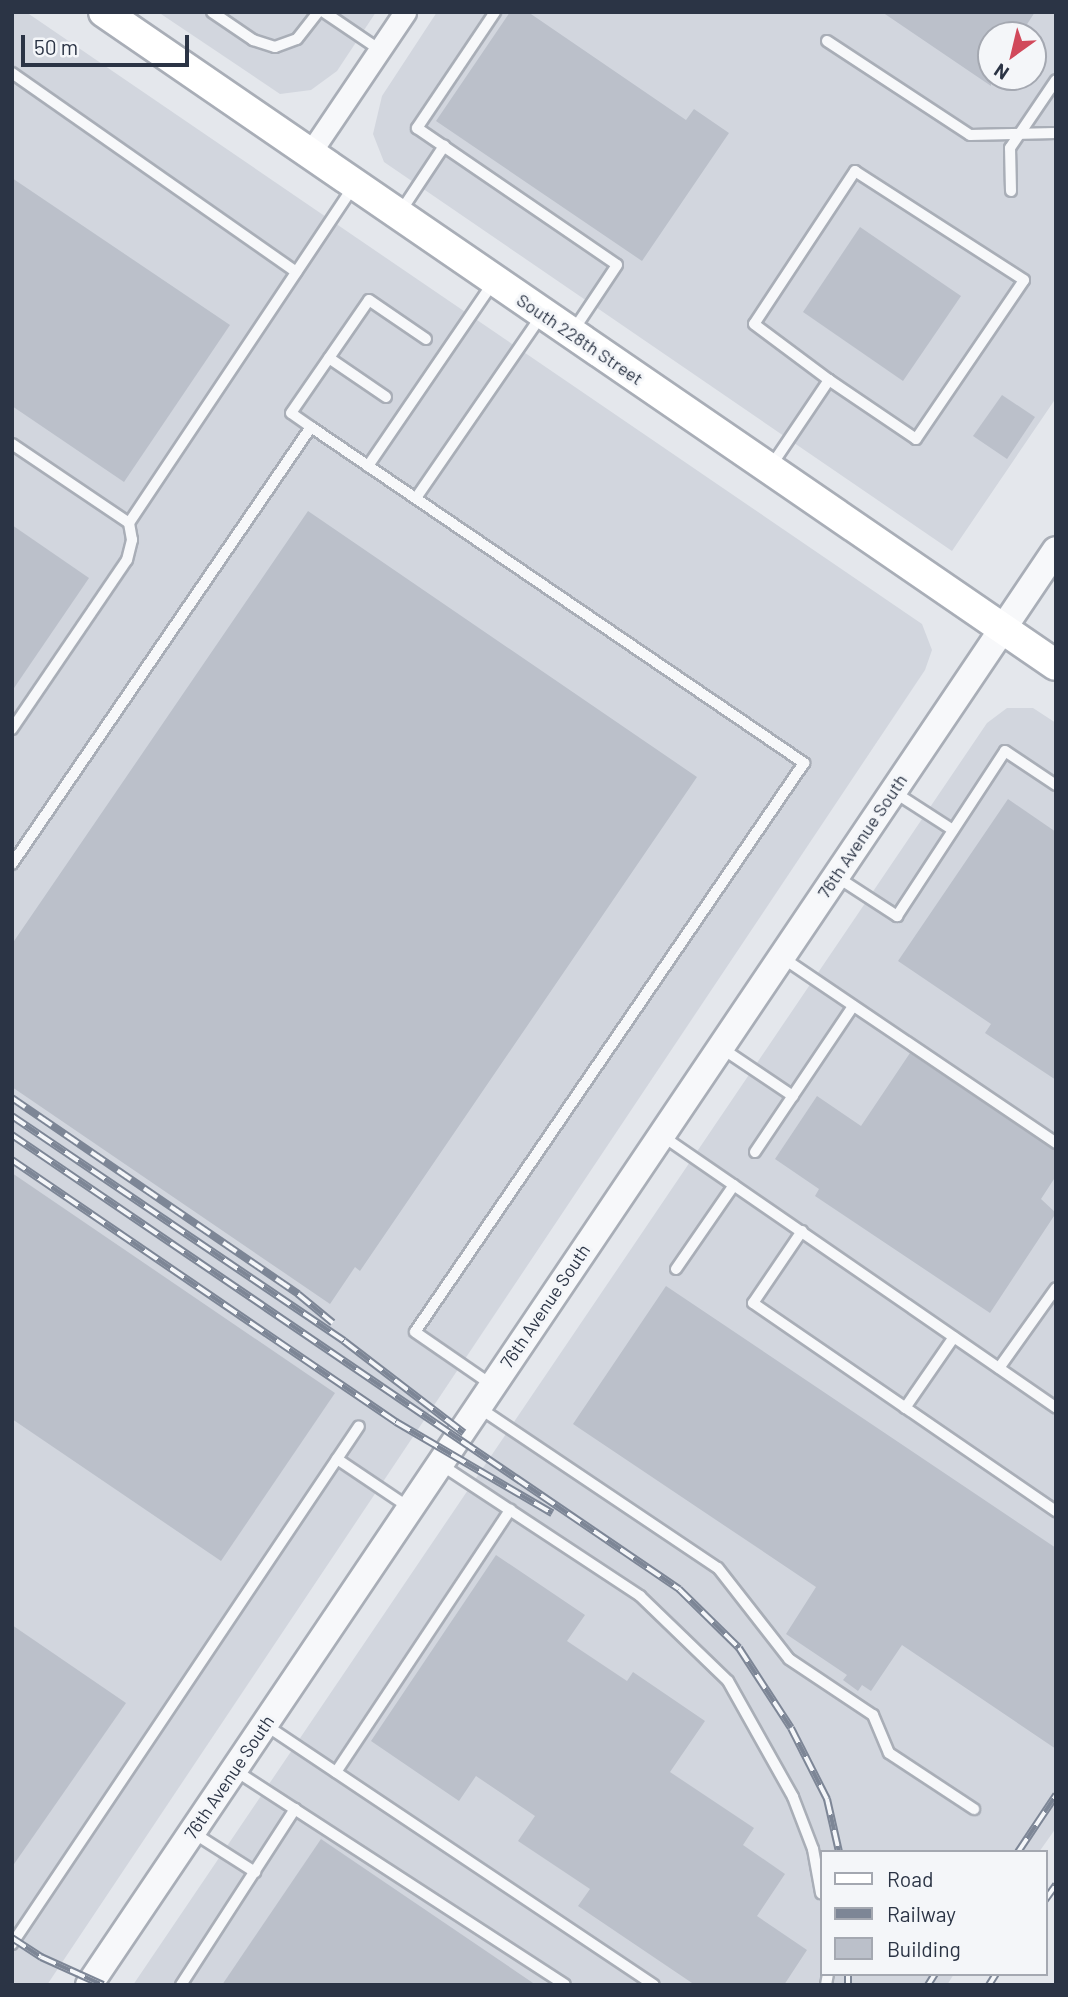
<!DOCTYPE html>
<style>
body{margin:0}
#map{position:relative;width:1068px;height:1997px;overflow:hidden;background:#e4e7ec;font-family:Barlow,sans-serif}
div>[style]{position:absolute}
.built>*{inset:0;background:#d2d6de}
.building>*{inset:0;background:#bbc0ca}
.roads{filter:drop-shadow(2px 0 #a9aeb7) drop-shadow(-2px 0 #a9aeb7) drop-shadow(0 2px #a9aeb7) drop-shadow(0 -2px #a9aeb7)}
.service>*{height:10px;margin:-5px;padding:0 5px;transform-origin:5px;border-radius:5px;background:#f7f8fa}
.minor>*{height:21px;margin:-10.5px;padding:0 10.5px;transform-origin:10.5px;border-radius:10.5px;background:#f7f8fa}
.tertiary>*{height:26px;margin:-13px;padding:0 13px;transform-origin:13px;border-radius:13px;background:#f7f8fa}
.secondary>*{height:30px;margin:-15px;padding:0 15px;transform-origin:15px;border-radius:15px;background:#fff}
.rail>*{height:8px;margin-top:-4px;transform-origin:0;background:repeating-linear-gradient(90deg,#f4f6f9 0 16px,#7d8696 0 32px);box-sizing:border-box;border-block:2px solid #7d8696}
span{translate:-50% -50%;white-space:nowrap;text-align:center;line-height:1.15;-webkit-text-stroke:6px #f4f6f9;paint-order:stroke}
.street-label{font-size:18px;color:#2b3445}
.frame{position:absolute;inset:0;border:14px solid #2b3445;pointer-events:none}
.legend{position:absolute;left:820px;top:1850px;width:228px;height:126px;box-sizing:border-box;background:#f4f6f9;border:2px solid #a4a8b1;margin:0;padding:9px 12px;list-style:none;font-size:21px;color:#2b3445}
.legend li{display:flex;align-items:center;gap:14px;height:35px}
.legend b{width:35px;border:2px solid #a4a8b1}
.north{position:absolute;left:977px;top:21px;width:70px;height:70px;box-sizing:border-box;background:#f4f6f9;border:2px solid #a4a8b1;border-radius:50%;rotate:214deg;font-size:19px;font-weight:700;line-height:28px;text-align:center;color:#2b3445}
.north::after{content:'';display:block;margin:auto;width:24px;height:32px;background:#d1495b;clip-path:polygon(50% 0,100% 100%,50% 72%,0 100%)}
.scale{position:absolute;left:21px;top:35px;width:168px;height:32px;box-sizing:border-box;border:4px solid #2b3445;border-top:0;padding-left:9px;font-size:21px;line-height:24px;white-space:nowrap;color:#2b3445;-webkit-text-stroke:5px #f4f6f9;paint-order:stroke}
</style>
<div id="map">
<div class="built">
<i style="clip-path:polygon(14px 12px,26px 12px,922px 624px,932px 650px,925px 670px,47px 1985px,12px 1985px)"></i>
<i style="clip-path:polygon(158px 12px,376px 12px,337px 71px,311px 90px,280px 94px)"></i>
<i style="clip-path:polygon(evenodd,437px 12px,1056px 12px,1056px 398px,952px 551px,384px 162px,373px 134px,382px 96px,437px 12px,991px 35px,1033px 35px,1033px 77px,991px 77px,991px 35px)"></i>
<i style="clip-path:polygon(1007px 708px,1033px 708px,1056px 723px,1056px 1828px,1039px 1852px,821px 1852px,821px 1974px,954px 1974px,947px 1985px,133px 1985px,987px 723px)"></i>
</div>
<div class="building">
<i style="clip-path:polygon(510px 12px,528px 12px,686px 120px,694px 109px,729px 133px,642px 261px,436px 121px)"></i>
<i style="clip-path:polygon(882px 12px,1035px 12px,1020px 35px,991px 35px,991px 86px)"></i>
<i style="clip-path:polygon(12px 178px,230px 325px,124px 482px,12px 406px)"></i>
<i style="clip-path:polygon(860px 227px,961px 296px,903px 381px,803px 312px)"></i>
<i style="clip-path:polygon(1002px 395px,1035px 417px,1007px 459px,973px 436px)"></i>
<i style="clip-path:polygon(308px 511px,697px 777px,360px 1271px,355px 1267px,330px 1304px,12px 1087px,12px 944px)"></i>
<i style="clip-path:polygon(12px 525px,89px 578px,12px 691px)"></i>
<i style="clip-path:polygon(1008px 799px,1056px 832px,1056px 1080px,985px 1033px,991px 1024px,898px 961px)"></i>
<i style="clip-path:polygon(910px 1053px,1056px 1151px,1056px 1176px,1041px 1199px,1056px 1213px,990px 1313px,815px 1196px,819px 1189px,775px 1159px,817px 1096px,861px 1126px)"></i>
<i style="clip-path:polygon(12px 1173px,335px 1393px,221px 1561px,12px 1419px)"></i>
<i style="clip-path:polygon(666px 1286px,1056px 1548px,1056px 1749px,902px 1645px,871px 1691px,862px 1685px,858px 1691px,843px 1680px,847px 1675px,786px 1634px,816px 1587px,573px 1424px)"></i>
<i style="clip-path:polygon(496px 1555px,585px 1615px,567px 1641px,627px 1681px,633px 1672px,705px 1721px,670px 1772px,754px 1828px,743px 1845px,785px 1874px,757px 1916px,807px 1950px,784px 1985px,695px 1985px,578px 1906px,590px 1889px,518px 1841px,535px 1816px,476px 1776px,459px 1801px,371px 1741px)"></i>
<i style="clip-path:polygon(12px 1625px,126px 1703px,12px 1867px)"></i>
<i style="clip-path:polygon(321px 1839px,536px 1985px,222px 1985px)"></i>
</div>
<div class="roads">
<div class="service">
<i style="left:212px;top:12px;width:50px;rotate:34.3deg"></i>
<i style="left:253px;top:40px;width:23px;rotate:18deg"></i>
<i style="left:275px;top:47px;width:23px;rotate:-20deg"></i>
<i style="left:297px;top:39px;width:34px;rotate:-52deg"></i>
<i style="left:324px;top:12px;width:68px;rotate:34.2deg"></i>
<i style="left:495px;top:12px;width:140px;rotate:123.9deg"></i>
<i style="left:417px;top:128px;width:242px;rotate:34.4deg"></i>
<i style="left:617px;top:265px;width:79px;rotate:123.7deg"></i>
<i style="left:827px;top:41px;width:171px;rotate:33.3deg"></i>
<i style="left:970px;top:135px;width:86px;rotate:-1.3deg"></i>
<i style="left:12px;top:73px;width:347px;rotate:35deg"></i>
<i style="left:1011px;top:191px;width:43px;rotate:-91.3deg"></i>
<i style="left:1010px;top:148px;width:82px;rotate:-55.9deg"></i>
<i style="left:399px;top:214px;width:82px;rotate:-56.5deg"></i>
<i style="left:329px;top:358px;width:69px;rotate:34.4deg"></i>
<i style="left:311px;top:427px;width:24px;rotate:-145deg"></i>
<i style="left:291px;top:413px;width:137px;rotate:-55.4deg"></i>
<i style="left:369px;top:300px;width:69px;rotate:34.4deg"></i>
<i style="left:12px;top:444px;width:141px;rotate:34deg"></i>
<i style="left:129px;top:523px;width:404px;rotate:-56.3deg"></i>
<i style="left:368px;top:466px;width:222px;rotate:-55.7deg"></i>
<i style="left:771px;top:466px;width:104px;rotate:-56deg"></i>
<i style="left:829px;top:380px;width:105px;rotate:34.1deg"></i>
<i style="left:916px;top:439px;width:192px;rotate:-55.8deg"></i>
<i style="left:1024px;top:280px;width:201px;rotate:-147.2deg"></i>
<i style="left:855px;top:171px;width:183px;rotate:123.4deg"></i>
<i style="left:754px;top:324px;width:94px;rotate:36.7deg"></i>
<i style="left:416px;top:498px;width:221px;rotate:-55.5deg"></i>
<i style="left:12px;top:729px;width:204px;rotate:-55.8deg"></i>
<i style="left:127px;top:560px;width:21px;rotate:-76deg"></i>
<i style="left:132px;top:540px;width:17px;rotate:-100deg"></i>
<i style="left:894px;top:792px;width:70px;rotate:32.8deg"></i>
<i style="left:12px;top:864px;width:529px;rotate:-55.62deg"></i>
<i style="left:311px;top:427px;width:597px;rotate:34.28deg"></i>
<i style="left:804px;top:763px;width:689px;rotate:124.36deg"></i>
<i style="left:415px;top:1332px;width:93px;rotate:34.5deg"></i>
<i style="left:837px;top:877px;width:72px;rotate:33deg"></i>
<i style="left:897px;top:916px;width:197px;rotate:-56.8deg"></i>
<i style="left:1005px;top:751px;width:61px;rotate:33.7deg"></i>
<i style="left:783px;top:958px;width:330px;rotate:34.1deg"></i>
<i style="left:720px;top:1047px;width:88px;rotate:33.9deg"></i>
<i style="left:661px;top:1135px;width:480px;rotate:34.6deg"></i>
<i style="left:755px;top:1152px;width:176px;rotate:-56.1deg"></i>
<i style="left:802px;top:1231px;width:87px;rotate:124.2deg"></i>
<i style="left:753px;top:1303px;width:368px;rotate:34.5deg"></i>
<i style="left:676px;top:1269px;width:102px;rotate:-55.4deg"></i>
<i style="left:999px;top:1368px;width:98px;rotate:-54.5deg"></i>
<i style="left:478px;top:1407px;width:289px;rotate:33.9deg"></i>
<i style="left:718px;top:1568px;width:115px;rotate:52deg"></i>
<i style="left:789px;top:1659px;width:101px;rotate:33.7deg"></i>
<i style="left:873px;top:1715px;width:41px;rotate:67.2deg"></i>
<i style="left:889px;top:1753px;width:102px;rotate:33.4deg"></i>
<i style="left:905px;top:1408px;width:86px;rotate:-55.4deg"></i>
<i style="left:337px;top:1459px;width:88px;rotate:33.9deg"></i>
<i style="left:440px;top:1464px;width:240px;rotate:33.4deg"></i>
<i style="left:640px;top:1596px;width:122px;rotate:44deg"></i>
<i style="left:728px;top:1681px;width:133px;rotate:60.7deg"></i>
<i style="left:793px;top:1797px;width:56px;rotate:69deg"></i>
<i style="left:813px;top:1849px;width:45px;rotate:79.7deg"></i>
<i style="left:264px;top:1724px;width:469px;rotate:33.8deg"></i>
<i style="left:236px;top:1771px;width:392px;rotate:33deg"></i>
<i style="left:336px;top:1772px;width:315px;rotate:-56.4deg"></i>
<i style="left:192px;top:1832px;width:75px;rotate:32.4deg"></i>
<i style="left:12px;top:1944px;width:623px;rotate:-56.18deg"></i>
<i style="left:181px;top:1985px;width:210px;rotate:-57.1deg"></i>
<i style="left:826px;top:1985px;width:11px;rotate:-80deg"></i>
</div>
<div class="minor">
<i style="left:310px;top:153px;width:170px;rotate:-56deg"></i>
</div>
<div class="tertiary">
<i style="left:89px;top:1985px;width:1730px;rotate:-56.03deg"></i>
</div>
<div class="secondary">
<i style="left:104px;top:12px;width:1154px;rotate:34.45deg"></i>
</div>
</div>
<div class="rail">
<i style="left:12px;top:1098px;width:347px;rotate:34.4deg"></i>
<i style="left:298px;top:1294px;width:45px;rotate:39.6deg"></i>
<i style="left:12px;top:1116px;width:401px;rotate:34.1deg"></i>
<i style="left:344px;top:1341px;width:151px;rotate:37.5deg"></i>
<i style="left:12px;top:1135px;width:807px;rotate:34.24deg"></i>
<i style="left:679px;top:1589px;width:84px;rotate:44.5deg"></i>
<i style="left:739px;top:1648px;width:95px;rotate:57deg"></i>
<i style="left:791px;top:1728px;width:80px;rotate:63.1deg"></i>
<i style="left:827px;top:1799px;width:54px;rotate:77.2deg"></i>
<i style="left:12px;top:1160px;width:465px;rotate:34.3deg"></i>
<i style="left:396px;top:1422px;width:181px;rotate:30.3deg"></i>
<i style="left:1018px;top:1852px;width:69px;rotate:-56.3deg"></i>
<i style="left:1045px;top:1900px;width:19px;rotate:-54deg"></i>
<i style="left:12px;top:1938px;width:35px;rotate:33deg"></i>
<i style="left:41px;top:1957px;width:68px;rotate:24.3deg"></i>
<i style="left:848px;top:1974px;width:11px;rotate:90deg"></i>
<i style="left:928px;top:1985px;width:13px;rotate:-58deg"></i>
<i style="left:989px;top:1985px;width:13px;rotate:-58deg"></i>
</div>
<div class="street-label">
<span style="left:580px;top:339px;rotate:34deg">South 228th Street</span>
<span style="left:862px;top:836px;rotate:-56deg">76th Avenue South</span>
<span style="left:545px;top:1306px;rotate:-56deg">76th Avenue South</span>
<span style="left:229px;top:1777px;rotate:-56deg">76th Avenue South</span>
</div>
<div class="frame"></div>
<ul class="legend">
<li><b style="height:9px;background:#fff"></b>Road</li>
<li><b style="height:9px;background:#7d8696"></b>Railway</li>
<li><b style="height:19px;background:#bbc0ca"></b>Building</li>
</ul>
<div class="north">N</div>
<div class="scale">50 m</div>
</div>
